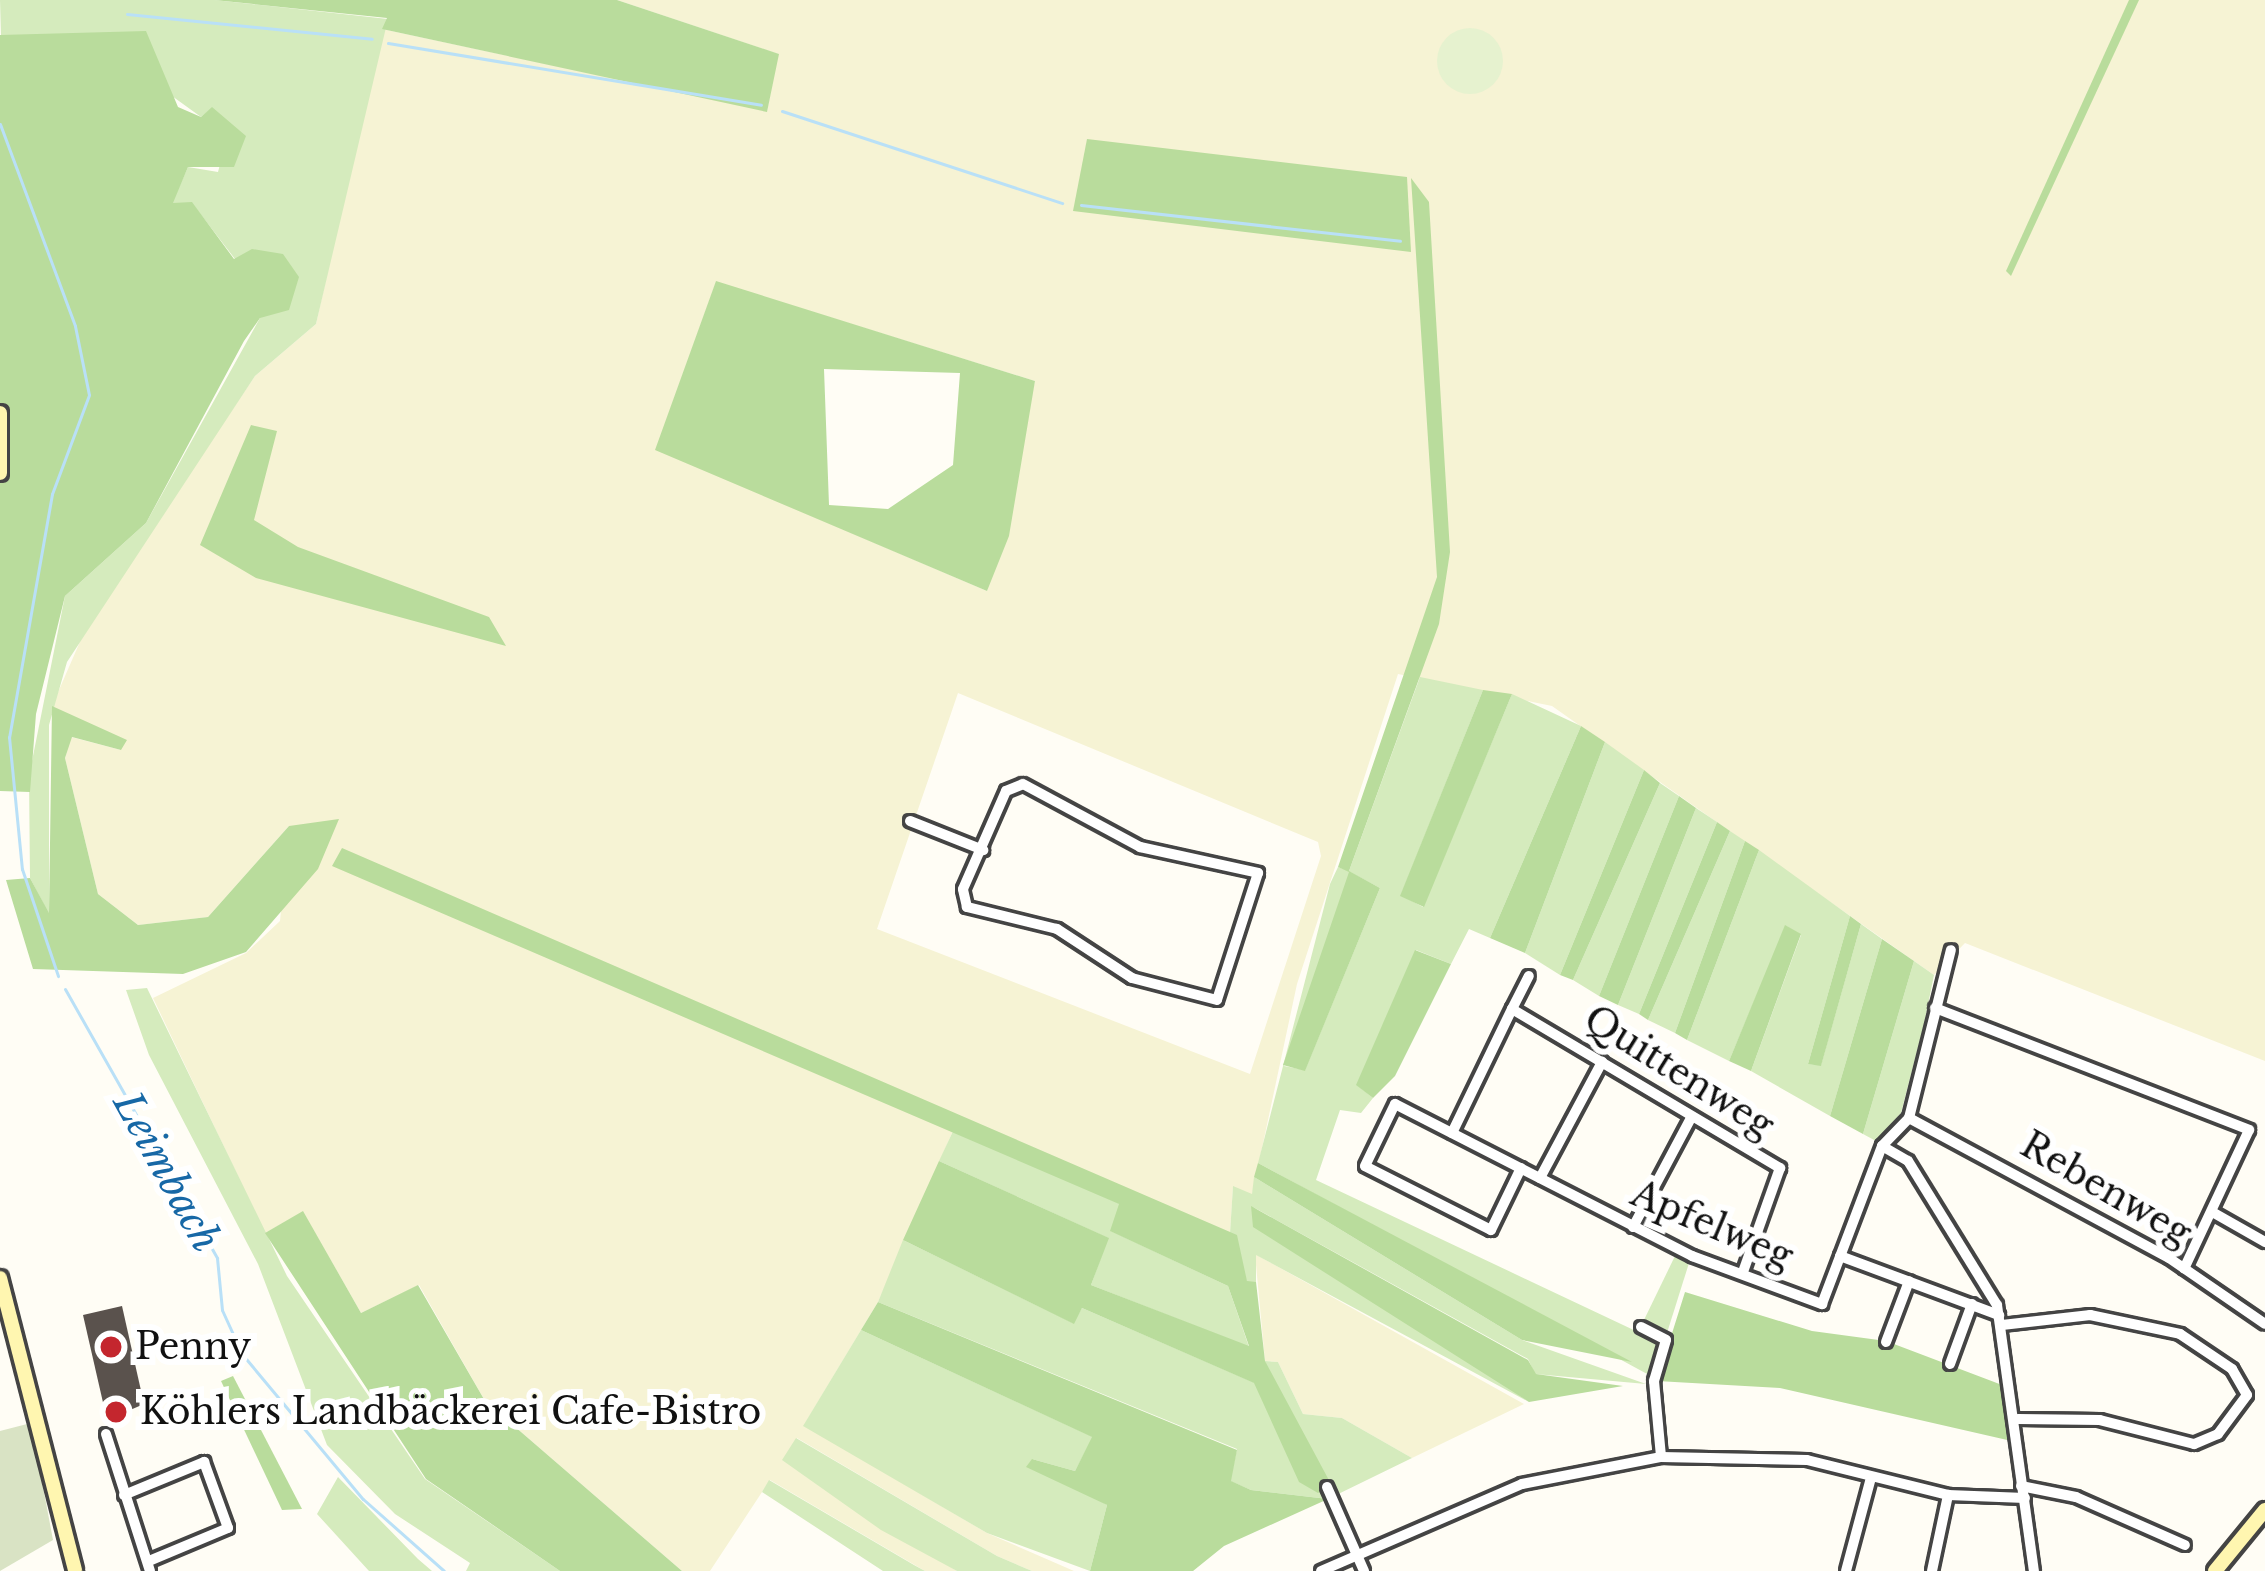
<!DOCTYPE html>
<meta charset="utf-8">
<style>
body{margin:0}
#map{position:relative;width:2265px;height:1571px;overflow:hidden;background:#fffdf5;font-family:"Libre Baskerville",serif}
div>[style]{position:absolute}
.farmland>*{inset:0;background:#f6f3d4}
.green>*{inset:0;background:#d5ebbd}
.forest>*{inset:0;background:#b9dc9c}
.cemetery>*{inset:0;background:#d9e3c4}
.pitch>*{inset:0;background:#e6f2cf}
.round{border-radius:50%}
.stream>*{height:3px;margin:-1.5px;padding:0 1.5px;transform-origin:1.5px;border-radius:1.5px;background:#b9e0f7}
.building>*{inset:0;background:#5a524d}
.roads{filter:drop-shadow(3px 0 #444) drop-shadow(-3px 0 #444) drop-shadow(0 3px #444) drop-shadow(0 -3px #444)}
.street>*{height:10px;margin:-5px;padding:0 5px;transform-origin:5px;border-radius:5px;background:#fff}
.secondary>*{height:14px;margin:-7px;padding:0 7px;transform-origin:7px;border-radius:7px;background:#fff6b0}
.dots>*{width:33px;height:33px;translate:-50% -50%;box-sizing:border-box;border:6px solid #fff;border-radius:50%}
span{translate:-50% -50%;white-space:nowrap;text-align:center;line-height:1.15;-webkit-text-stroke:12px #fff;paint-order:stroke}
.street-label{font-size:36px;color:#111}
.poi-label{font-size:36px;color:#111}
.left{translate:0 -50%;text-align:left}
.water-label{font-size:39px;color:#1768a6;font-style:italic}
</style>
<div id="map">
<div class="farmland">
<i style="clip-path:polygon(evenodd,617px 0,2265px 0,2265px 1061px,1965px 943px,1934px 975px,1552px 706px,1398px 674px,1297px 984px,1252px 1195px,1233px 1187px,1230px 1233px,959px 1117px,878px 1302px,804px 1425px,987px 1533px,1074px 1571px,1032px 1571px,997px 1556px,797px 1438px,783px 1460px,957px 1571px,925px 1571px,770px 1480px,710px 1571px,682px 1571px,485px 1401px,419px 1285px,361px 1313px,303px 1212px,265px 1233px,153px 998px,246px 953px,280px 921px,289px 826px,208px 917px,138px 925px,98px 894px,65px 758px,71px 737px,121px 750px,52px 706px,89px 621px,255px 376px,316px 324px,382px 29px,767px 111px,778px 54px,617px 0,716px 282px,1035px 381px,987px 591px,656px 449px,716px 282px,617px 0,958px 693px,1318px 842px,1321px 856px,1250px 1074px,877px 929px,958px 693px)"></i>
<i style="clip-path:polygon(1255px 1254px,1524px 1404px,1412px 1458px,1342px 1418px,1303px 1414px,1278px 1362px,1265px 1361px)"></i>
</div>
<div class="green">
<i style="clip-path:polygon(0 0,214px 0,388px 19px,316px 324px,255px 376px,67px 662px,49px 725px,49px 914px,30px 878px,29px 776px,65px 596px,146px 523px,260px 318px,235px 259px,192px 203px,172px 203px,188px 167px,218px 172px,230px 126px,212px 108px,201px 117px,172px 96px,1px 36px)"></i>
<i style="clip-path:polygon(evenodd,1420px 677px,1483px 690px,1401px 895px,1423px 907px,1512px 694px,1581px 726px,1490px 938px,1469px 929px,1451px 964px,1416px 950px,1357px 1085px,1373px 1098px,1361px 1113px,1340px 1110px,1316px 1180px,1657px 1341px,1649px 1375px,1258px 1163px,1330px 884px,1338px 867px,1349px 871px,1420px 677px,1350px 872px,1380px 888px,1305px 1070px,1284px 1066px,1350px 872px)"></i>
<i style="clip-path:polygon(1605px 742px,1644px 770px,1560px 975px,1525px 953px)"></i>
<i style="clip-path:polygon(1660px 783px,1679px 796px,1599px 996px,1573px 980px)"></i>
<i style="clip-path:polygon(1696px 808px,1717px 822px,1639px 1014px,1618px 1005px)"></i>
<i style="clip-path:polygon(1730px 831px,1745px 841px,1675px 1033px,1648px 1020px)"></i>
<i style="clip-path:polygon(1759px 850px,1850px 916px,1808px 1064px,1821px 1065px,1861px 924px,1882px 939px,1830px 1116px,1751px 1071px,1801px 935px,1786px 926px,1729px 1061px,1687px 1040px)"></i>
<i style="clip-path:polygon(1914px 961px,1934px 975px,1924px 1024px,1901px 1113px,1876px 1141px,1863px 1134px)"></i>
<i style="clip-path:polygon(147px 988px,287px 1276px,425px 1479px,560px 1571px,466px 1571px,470px 1563px,395px 1514px,327px 1445px,258px 1264px,149px 1055px,126px 990px)"></i>
<i style="clip-path:polygon(954px 1129px,1120px 1204px,1111px 1231px,1228px 1286px,1249px 1347px,1091px 1285px,1108px 1238px,939px 1161px)"></i>
<i style="clip-path:polygon(1254px 1177px,1522px 1340px,1646px 1384px,1535px 1374px,1528px 1359px,1253px 1207px,1529px 1402px,1256px 1255px,1256px 1282px,1247px 1282px,1230px 1233px,1233px 1186px,1252px 1194px)"></i>
<i style="clip-path:polygon(903px 1240px,1073px 1323px,1082px 1308px,1255px 1383px,1292px 1463px,1265px 1361px,1278px 1362px,1303px 1414px,1342px 1418px,1412px 1458px,1328px 1499px,1251px 1490px,1230px 1481px,1237px 1449px,878px 1302px)"></i>
<i style="clip-path:polygon(1675px 1256px,1689px 1263px,1667px 1333px,1643px 1322px)"></i>
<i style="clip-path:polygon(861px 1330px,1093px 1437px,1075px 1471px,1032px 1459px,1107px 1505px,1090px 1571px,987px 1533px,803px 1426px)"></i>
<i style="clip-path:polygon(796px 1438px,997px 1556px,1032px 1571px,957px 1571px,881px 1530px,782px 1460px)"></i>
<i style="clip-path:polygon(338px 1477px,418px 1559px,432px 1571px,369px 1571px,317px 1514px)"></i>
<i style="clip-path:polygon(769px 1480px,914px 1565px,925px 1571px,883px 1571px,762px 1492px)"></i>
</div>
<div class="forest">
<i style="clip-path:polygon(214px 0,617px 0,779px 54px,767px 112px,382px 29px,387px 18px)"></i>
<i style="clip-path:polygon(2129px 0,2139px 0,2011px 276px,2006px 271px)"></i>
<i style="clip-path:polygon(146px 31px,178px 107px,201px 117px,212px 107px,246px 136px,234px 167px,188px 167px,173px 203px,192px 202px,234px 259px,252px 249px,283px 254px,299px 277px,289px 310px,260px 318px,244px 341px,146px 523px,65px 596px,36px 714px,30px 792px,0 791px,0 35px)"></i>
<i style="clip-path:polygon(1087px 139px,1407px 177px,1411px 252px,1073px 211px)"></i>
<i style="clip-path:polygon(1411px 178px,1429px 202px,1450px 552px,1439px 624px,1349px 871px,1380px 888px,1305px 1071px,1283px 1065px,1349px 872px,1338px 867px,1437px 577px)"></i>
<i style="clip-path:polygon(evenodd,716px 281px,1035px 381px,1009px 536px,987px 591px,655px 450px,716px 281px,824px 369px,960px 373px,953px 465px,888px 509px,829px 505px,824px 369px)"></i>
<i style="clip-path:polygon(251px 425px,277px 431px,254px 520px,298px 547px,489px 617px,506px 646px,256px 578px,200px 545px)"></i>
<i style="clip-path:polygon(1483px 690px,1512px 694px,1424px 907px,1400px 896px)"></i>
<i style="clip-path:polygon(52px 706px,127px 740px,121px 750px,72px 737px,65px 758px,98px 894px,138px 925px,208px 917px,289px 826px,339px 819px,318px 869px,246px 952px,183px 974px,33px 969px,6px 880px,30px 878px,49px 913px)"></i>
<i style="clip-path:polygon(1581px 726px,1605px 742px,1525px 953px,1490px 938px)"></i>
<i style="clip-path:polygon(1644px 770px,1660px 783px,1573px 980px,1560px 975px)"></i>
<i style="clip-path:polygon(1679px 796px,1696px 808px,1618px 1005px,1599px 996px)"></i>
<i style="clip-path:polygon(1717px 822px,1730px 831px,1648px 1020px,1639px 1014px)"></i>
<i style="clip-path:polygon(1745px 841px,1759px 850px,1687px 1040px,1675px 1033px)"></i>
<i style="clip-path:polygon(342px 848px,1237px 1235px,1247px 1281px,1256px 1282px,1265px 1361px,1331px 1484px,1318px 1493px,1299px 1482px,1254px 1383px,1082px 1308px,1074px 1324px,903px 1240px,939px 1161px,1109px 1238px,1091px 1285px,1249px 1346px,1228px 1286px,1110px 1231px,1119px 1204px,332px 866px)"></i>
<i style="clip-path:polygon(1850px 916px,1861px 924px,1821px 1066px,1808px 1064px)"></i>
<i style="clip-path:polygon(1785px 925px,1801px 934px,1751px 1071px,1729px 1061px)"></i>
<i style="clip-path:polygon(1882px 939px,1914px 961px,1863px 1134px,1830px 1116px)"></i>
<i style="clip-path:polygon(1415px 950px,1451px 964px,1395px 1076px,1373px 1098px,1356px 1085px)"></i>
<i style="clip-path:polygon(1258px 1163px,1632px 1362px,1522px 1340px,1254px 1177px)"></i>
<i style="clip-path:polygon(1251px 1206px,1528px 1360px,1536px 1374px,1623px 1386px,1529px 1402px,1253px 1227px)"></i>
<i style="clip-path:polygon(303px 1211px,361px 1313px,418px 1285px,485px 1401px,682px 1571px,560px 1571px,426px 1479px,265px 1233px)"></i>
<i style="clip-path:polygon(1685px 1292px,1812px 1331px,1886px 1341px,2010px 1388px,2016px 1442px,1780px 1388px,1657px 1381px)"></i>
<i style="clip-path:polygon(878px 1302px,1237px 1450px,1231px 1481px,1251px 1490px,1328px 1499px,1224px 1546px,1193px 1571px,1090px 1571px,1107px 1505px,1026px 1467px,1032px 1459px,1075px 1471px,1092px 1437px,861px 1330px)"></i>
<i style="clip-path:polygon(233px 1376px,302px 1509px,282px 1510px,221px 1381px)"></i>
</div>
<div class="cemetery">
<i style="clip-path:polygon(31px 1423px,53px 1540px,0 1571px,0 1431px)"></i>
</div>
<div class="pitch">
<i class="round" style="left:1437px;top:28px;width:66px;height:66px"></i>
</div>
<div class="stream">
<i style="left:127px;top:14px;width:246px;rotate:5.8deg"></i>
<i style="left:388px;top:43px;width:378px;rotate:9.4deg"></i>
<i style="left:782px;top:111px;width:295px;rotate:18.2deg"></i>
<i style="left:0;top:124px;width:215px;rotate:69.6deg"></i>
<i style="left:75px;top:326px;width:70px;rotate:78.5deg"></i>
<i style="left:89px;top:395px;width:106px;rotate:110.5deg"></i>
<i style="left:52px;top:494px;width:247px;rotate:100deg"></i>
<i style="left:9px;top:737px;width:133px;rotate:84.4deg"></i>
<i style="left:22px;top:869px;width:113px;rotate:71.4deg"></i>
<i style="left:1081px;top:205px;width:321px;rotate:6.4deg"></i>
<i style="left:65px;top:989px;width:309px;rotate:60.5deg"></i>
<i style="left:217px;top:1258px;width:52px;rotate:84.5deg"></i>
<i style="left:222px;top:1310px;width:48px;rotate:65.6deg"></i>
<i style="left:242px;top:1354px;width:189px;rotate:50.2deg"></i>
<i style="left:363px;top:1499px;width:108px;rotate:41.6deg"></i>
</div>
<div class="building">
<i style="clip-path:polygon(122px 1306px,144px 1404px,107px 1420px,83px 1315px)"></i>
</div>
<div class="roads">
<div class="street">
<i style="left:1023px;top:784px;width:133px;rotate:28.3deg"></i>
<i style="left:1140px;top:847px;width:121px;rotate:12.4deg"></i>
<i style="left:1258px;top:873px;width:133px;rotate:107.9deg"></i>
<i style="left:1217px;top:1000px;width:88px;rotate:-165.5deg"></i>
<i style="left:1132px;top:978px;width:90px;rotate:-146.8deg"></i>
<i style="left:1057px;top:929px;width:93px;rotate:-166.3deg"></i>
<i style="left:967px;top:907px;width:18px;rotate:-103deg"></i>
<i style="left:963px;top:889px;width:107px;rotate:-66.3deg"></i>
<i style="left:1006px;top:791px;width:18px;rotate:-22deg"></i>
<i style="left:910px;top:821px;width:79px;rotate:21.7deg"></i>
<i style="left:1935px;top:1008px;width:337px;rotate:21.2deg"></i>
<i style="left:2249px;top:1130px;width:153px;rotate:115.1deg"></i>
<i style="left:1512px;top:1009px;width:37px;rotate:-63deg"></i>
<i style="left:1909px;top:1118px;width:295px;rotate:28.3deg"></i>
<i style="left:2169px;top:1258px;width:116px;rotate:34.5deg"></i>
<i style="left:1909px;top:1118px;width:173px;rotate:-76deg"></i>
<i style="left:1452px;top:1133px;width:138px;rotate:-64.2deg"></i>
<i style="left:1512px;top:1009px;width:312px;rotate:30.7deg"></i>
<i style="left:1780px;top:1168px;width:110px;rotate:109.6deg"></i>
<i style="left:1882px;top:1146px;width:30px;rotate:30deg"></i>
<i style="left:1908px;top:1161px;width:169px;rotate:58.3deg"></i>
<i style="left:1997px;top:1305px;width:269px;rotate:82.1deg"></i>
<i style="left:1521px;top:1168px;width:69px;rotate:115.8deg"></i>
<i style="left:1491px;top:1230px;width:141px;rotate:-153.1deg"></i>
<i style="left:1365px;top:1166px;width:69px;rotate:-64.2deg"></i>
<i style="left:1395px;top:1104px;width:334px;rotate:27.1deg"></i>
<i style="left:1692px;top:1256px;width:139px;rotate:20.3deg"></i>
<i style="left:1822px;top:1304px;width:169px;rotate:-69.2deg"></i>
<i style="left:1882px;top:1146px;width:39px;rotate:-46deg"></i>
<i style="left:1540px;top:1178px;width:132px;rotate:-61.9deg"></i>
<i style="left:2214px;top:1213px;width:59px;rotate:29.6deg"></i>
<i style="left:1633px;top:1227px;width:123px;rotate:-62deg"></i>
<i style="left:1840px;top:1256px;width:170px;rotate:20.4deg"></i>
<i style="left:2002px;top:1325px;width:89px;rotate:-6.5deg"></i>
<i style="left:2090px;top:1315px;width:92px;rotate:11.9deg"></i>
<i style="left:2180px;top:1334px;width:63px;rotate:33.9deg"></i>
<i style="left:2232px;top:1369px;width:30px;rotate:60deg"></i>
<i style="left:2247px;top:1395px;width:49px;rotate:126.6deg"></i>
<i style="left:2218px;top:1434px;width:26px;rotate:157deg"></i>
<i style="left:2194px;top:1444px;width:97px;rotate:-165.7deg"></i>
<i style="left:2100px;top:1420px;width:82px;rotate:-179.3deg"></i>
<i style="left:1641px;top:1327px;width:28px;rotate:27deg"></i>
<i style="left:1666px;top:1340px;width:43px;rotate:106.3deg"></i>
<i style="left:1654px;top:1381px;width:76px;rotate:84.7deg"></i>
<i style="left:1886px;top:1342px;width:65px;rotate:-69.3deg"></i>
<i style="left:1950px;top:1364px;width:64px;rotate:-69.9deg"></i>
<i style="left:106px;top:1434px;width:144px;rotate:72.2deg"></i>
<i style="left:2021px;top:1486px;width:56px;rotate:11.3deg"></i>
<i style="left:2076px;top:1497px;width:119px;rotate:23.8deg"></i>
<i style="left:1327px;top:1487px;width:92px;rotate:66.2deg"></i>
<i style="left:124px;top:1495px;width:87px;rotate:-22.4deg"></i>
<i style="left:204px;top:1462px;width:70px;rotate:70deg"></i>
<i style="left:228px;top:1528px;width:86px;rotate:157.3deg"></i>
<i style="left:1321px;top:1571px;width:219px;rotate:-23.4deg"></i>
<i style="left:1522px;top:1484px;width:142px;rotate:-11deg"></i>
<i style="left:1661px;top:1457px;width:146px;rotate:1.2deg"></i>
<i style="left:1807px;top:1460px;width:145px;rotate:13.9deg"></i>
<i style="left:1948px;top:1495px;width:77px;rotate:2.2deg"></i>
<i style="left:1846px;top:1571px;width:96px;rotate:-75deg"></i>
<i style="left:1932px;top:1571px;width:78px;rotate:-78.1deg"></i>
</div>
<div class="secondary">
<i style="left:0;top:413px;width:60px;rotate:90deg"></i>
<i style="left:0;top:1278px;width:302px;rotate:75.6deg"></i>
<i style="left:2215px;top:1571px;width:79px;rotate:-50.7deg"></i>
</div>
</div>
<div class="dots">
<i style="left:111px;top:1347px;background:#c4262e"></i>
<i style="left:116px;top:1412px;background:#c4262e"></i>
</div>
<div class="street-label">
<span style="left:1679px;top:1072px;rotate:32deg">Quittenweg</span>
<span style="left:2106px;top:1189px;rotate:30deg">Rebenweg</span>
<span style="left:1712px;top:1225px;rotate:23deg">Apfelweg</span>
</div>
<div class="poi-label">
<span class="left" style="left:135px;top:1347px">Penny</span>
<span class="left" style="left:140px;top:1412px">Köhlers Landbäckerei Cafe-Bistro</span>
</div>
<div class="water-label">
<span style="left:166px;top:1172px;rotate:61deg">Leimbach</span>
</div>
</div>
